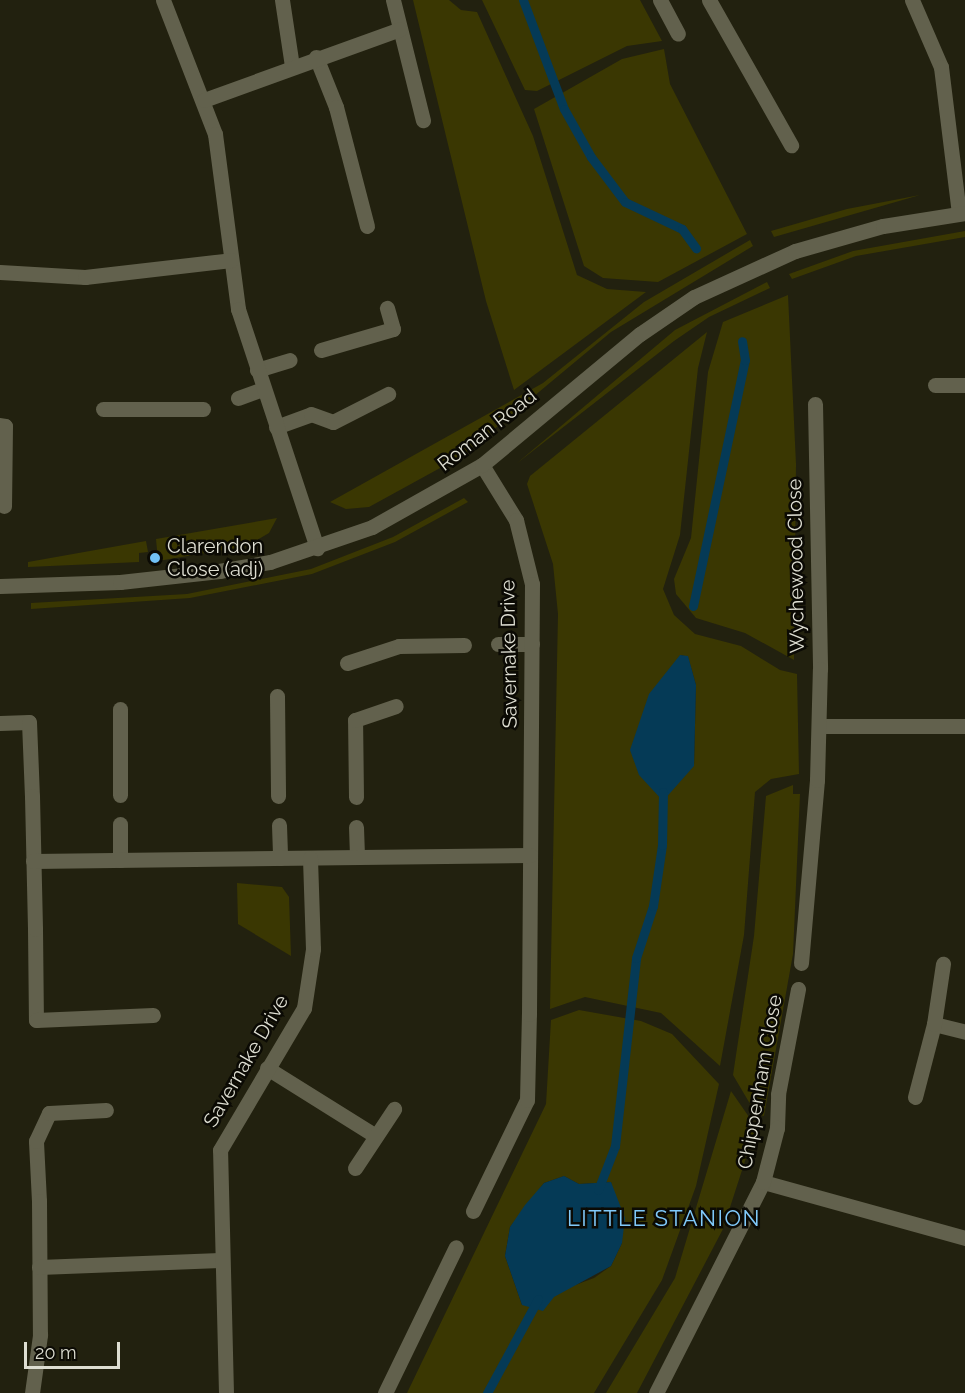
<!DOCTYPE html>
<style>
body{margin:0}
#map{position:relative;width:965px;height:1393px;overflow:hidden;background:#22210f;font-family:Raleway,sans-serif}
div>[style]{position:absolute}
.green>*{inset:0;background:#3a3702}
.water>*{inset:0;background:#053a56}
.stream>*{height:9px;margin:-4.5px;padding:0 4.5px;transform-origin:4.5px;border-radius:4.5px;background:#053a56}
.service>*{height:15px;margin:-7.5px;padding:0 7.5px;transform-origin:7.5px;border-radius:7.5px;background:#62614d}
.minor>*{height:15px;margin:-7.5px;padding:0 7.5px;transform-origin:7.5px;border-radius:7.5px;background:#62614d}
.dots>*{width:16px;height:16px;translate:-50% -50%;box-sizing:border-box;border:3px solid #0b0a04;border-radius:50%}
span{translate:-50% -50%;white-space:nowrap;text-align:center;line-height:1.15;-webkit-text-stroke:5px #0b0a04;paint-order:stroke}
.street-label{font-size:20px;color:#deded2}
.poi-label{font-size:20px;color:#deded2}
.left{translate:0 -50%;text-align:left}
.quarter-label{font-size:22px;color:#80c9f9;letter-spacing:1.5px}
.scale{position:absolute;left:24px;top:1342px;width:96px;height:27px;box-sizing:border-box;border:3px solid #deded2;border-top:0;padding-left:8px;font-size:18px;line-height:21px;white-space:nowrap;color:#deded2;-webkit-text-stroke:4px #0b0a04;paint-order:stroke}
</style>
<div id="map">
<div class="green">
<i style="clip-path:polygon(413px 0,449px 0,461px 10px,477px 12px,533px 136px,577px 275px,607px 289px,646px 292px,514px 390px,486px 301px)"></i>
<i style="clip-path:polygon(482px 0,640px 0,662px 41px,627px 46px,537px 91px,525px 90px)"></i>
<i style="clip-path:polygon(664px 49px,670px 84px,747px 234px,658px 282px,603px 278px,584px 266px,534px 109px,622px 59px)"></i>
<i style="clip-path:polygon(920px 195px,774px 237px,771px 231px,847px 209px)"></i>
<i style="clip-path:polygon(965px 231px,965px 237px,856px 256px,792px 279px,789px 274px,853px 251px)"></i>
<i style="clip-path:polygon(750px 240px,753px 246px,611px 332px,462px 456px,369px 507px,346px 509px,330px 502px,543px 383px,644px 302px)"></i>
<i style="clip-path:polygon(767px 282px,770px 288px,709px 317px,674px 341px,516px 464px,675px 330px)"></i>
<i style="clip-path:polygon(788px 295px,796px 464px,794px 660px,745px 633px,696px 618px,676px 594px,674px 579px,691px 538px,708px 372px,723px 322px)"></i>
<i style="clip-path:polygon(evenodd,707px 332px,698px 368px,680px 535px,663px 589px,674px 615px,695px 634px,741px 646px,780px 670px,797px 674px,799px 774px,771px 779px,755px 792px,744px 935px,720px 1066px,661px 1013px,585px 997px,550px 1009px,558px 614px,553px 564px,527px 484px,530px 476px,707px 332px,681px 655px,688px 657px,696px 685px,694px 765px,681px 655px)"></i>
<i style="clip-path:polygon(464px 498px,468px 502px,395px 542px,312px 574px,190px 598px,31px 609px,31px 603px,187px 594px,311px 569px,393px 537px)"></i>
<i style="clip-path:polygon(277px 518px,269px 533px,247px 546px,158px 561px,156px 539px)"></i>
<i style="clip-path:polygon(146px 541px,148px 552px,139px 553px,139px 562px,28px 567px,28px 562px)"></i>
<i style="clip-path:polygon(793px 785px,793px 794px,800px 794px,793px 954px,764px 1116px,756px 1114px,733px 1075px,754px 936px,766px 796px)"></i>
<i style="clip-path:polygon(237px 883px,282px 887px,289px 897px,291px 956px,238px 924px)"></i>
<i style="clip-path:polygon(evenodd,579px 1010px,641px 1021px,672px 1034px,719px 1084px,696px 1186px,662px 1280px,594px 1393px,407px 1393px,546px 1104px,551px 1020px,579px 1010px,564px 1176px,579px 1184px,611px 1182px,622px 1243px,611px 1266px,594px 1278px,522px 1305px,505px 1256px,510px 1227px,544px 1183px,564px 1176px)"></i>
<i style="clip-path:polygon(731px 1091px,756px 1127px,723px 1229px,637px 1393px,606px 1393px,675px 1278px)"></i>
</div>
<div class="water">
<i style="clip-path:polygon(680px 655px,688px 656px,696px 685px,694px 766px,663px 801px,639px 775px,630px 750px,649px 694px)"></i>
<i style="clip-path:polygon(564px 1176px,579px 1184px,611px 1182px,625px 1218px,622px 1243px,611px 1266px,554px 1297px,543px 1311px,522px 1305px,505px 1256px,510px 1227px,525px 1205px,544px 1183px)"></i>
</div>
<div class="stream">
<i style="left:523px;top:0;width:116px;rotate:69.4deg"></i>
<i style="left:564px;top:109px;width:55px;rotate:60.6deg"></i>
<i style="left:591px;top:157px;width:56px;rotate:52.9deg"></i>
<i style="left:625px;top:202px;width:63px;rotate:25.3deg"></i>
<i style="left:682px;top:229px;width:24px;rotate:54deg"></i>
<i style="left:693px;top:606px;width:251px;rotate:-78.1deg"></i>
<i style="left:745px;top:360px;width:19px;rotate:-99deg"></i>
<i style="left:598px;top:1190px;width:47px;rotate:-68.9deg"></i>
<i style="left:615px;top:1146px;width:189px;rotate:-83.6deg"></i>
<i style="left:636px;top:958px;width:55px;rotate:-71.9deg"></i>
<i style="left:653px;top:906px;width:62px;rotate:-81.6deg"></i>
<i style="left:662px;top:845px;width:53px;rotate:-88.9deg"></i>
<i style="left:487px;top:1393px;width:107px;rotate:-61.5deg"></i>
</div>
<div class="service">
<i style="left:282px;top:0;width:67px;rotate:81.4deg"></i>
<i style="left:709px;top:0;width:167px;rotate:60.5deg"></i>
<i style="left:316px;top:57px;width:54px;rotate:68.2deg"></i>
<i style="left:336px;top:107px;width:123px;rotate:75.4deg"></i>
<i style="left:321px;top:350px;width:75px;rotate:-16.3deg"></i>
<i style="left:393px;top:329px;width:22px;rotate:-106deg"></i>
<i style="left:257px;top:370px;width:34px;rotate:-17deg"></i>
<i style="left:935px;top:385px;width:30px"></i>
<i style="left:238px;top:398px;width:27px;rotate:-20deg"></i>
<i style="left:815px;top:404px;width:265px;rotate:88.9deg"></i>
<i style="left:103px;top:409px;width:100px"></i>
<i style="left:0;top:425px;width:5px;rotate:11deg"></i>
<i style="left:5px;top:426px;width:80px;rotate:90.7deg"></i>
<i style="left:276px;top:427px;width:37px;rotate:-20deg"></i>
<i style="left:311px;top:414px;width:23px;rotate:20deg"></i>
<i style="left:333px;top:422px;width:62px;rotate:-27deg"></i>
<i style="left:498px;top:644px;width:34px"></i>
<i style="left:347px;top:663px;width:55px;rotate:-18.1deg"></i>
<i style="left:399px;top:646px;width:65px;rotate:-0.9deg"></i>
<i style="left:277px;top:696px;width:100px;rotate:89.4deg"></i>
<i style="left:0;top:723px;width:29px;rotate:-2deg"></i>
<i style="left:29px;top:722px;width:74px;rotate:87.7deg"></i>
<i style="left:120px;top:795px;width:86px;rotate:-90deg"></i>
<i style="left:356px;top:797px;width:77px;rotate:-90.7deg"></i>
<i style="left:355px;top:720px;width:43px;rotate:-18.9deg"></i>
<i style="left:120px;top:824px;width:36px;rotate:90deg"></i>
<i style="left:279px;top:825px;width:33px;rotate:88deg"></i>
<i style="left:356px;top:827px;width:30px;rotate:88deg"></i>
<i style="left:35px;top:929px;width:91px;rotate:89.4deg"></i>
<i style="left:36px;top:1020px;width:117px;rotate:-2.4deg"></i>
<i style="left:801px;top:963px;width:184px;rotate:-85deg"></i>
<i style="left:934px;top:1024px;width:32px;rotate:14deg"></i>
<i style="left:267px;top:1068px;width:128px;rotate:32deg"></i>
<i style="left:915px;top:1097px;width:75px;rotate:-75.4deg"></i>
<i style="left:934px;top:1024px;width:61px;rotate:-81.5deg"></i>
<i style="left:777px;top:1128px;width:34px;rotate:-88deg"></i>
<i style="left:778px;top:1094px;width:107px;rotate:-79.2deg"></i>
<i style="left:355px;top:1168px;width:71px;rotate:-56.5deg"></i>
<i style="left:39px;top:1201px;width:60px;rotate:-92.9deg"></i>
<i style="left:36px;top:1141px;width:31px;rotate:-65deg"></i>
<i style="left:49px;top:1113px;width:57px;rotate:-3deg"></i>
<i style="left:473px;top:1211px;width:123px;rotate:-64.1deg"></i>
<i style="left:527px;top:1100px;width:86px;rotate:-88.7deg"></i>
<i style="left:32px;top:1393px;width:59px;rotate:-82.1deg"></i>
<i style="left:385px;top:1393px;width:162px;rotate:-64.1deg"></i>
</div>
<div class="minor">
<i style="left:163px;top:0;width:144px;rotate:68.8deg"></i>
<i style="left:215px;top:134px;width:177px;rotate:82.5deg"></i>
<i style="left:238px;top:309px;width:252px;rotate:71.7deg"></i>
<i style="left:393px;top:0;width:124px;rotate:76deg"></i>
<i style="left:660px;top:0;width:38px;rotate:62deg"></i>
<i style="left:912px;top:0;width:73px;rotate:66.6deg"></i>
<i style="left:941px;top:67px;width:147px;rotate:83deg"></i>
<i style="left:204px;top:100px;width:208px;rotate:-19.9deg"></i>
<i style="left:0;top:272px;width:85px;rotate:3.4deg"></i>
<i style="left:85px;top:277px;width:147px;rotate:-6.6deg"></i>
<i style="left:482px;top:465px;width:65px;rotate:58.3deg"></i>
<i style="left:516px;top:520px;width:66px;rotate:76deg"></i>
<i style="left:532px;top:584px;width:430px;rotate:90.4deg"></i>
<i style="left:0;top:586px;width:120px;rotate:-1.9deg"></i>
<i style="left:120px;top:582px;width:100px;rotate:-6.3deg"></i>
<i style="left:219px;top:571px;width:52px;rotate:-10deg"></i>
<i style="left:270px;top:562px;width:108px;rotate:-18.9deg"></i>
<i style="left:372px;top:527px;width:126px;rotate:-29.4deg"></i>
<i style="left:482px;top:465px;width:205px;rotate:-39.7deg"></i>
<i style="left:640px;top:334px;width:65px;rotate:-34.4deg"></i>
<i style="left:694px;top:297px;width:111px;rotate:-24.5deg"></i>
<i style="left:795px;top:251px;width:91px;rotate:-15.9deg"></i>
<i style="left:883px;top:226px;width:83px;rotate:-9deg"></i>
<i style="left:819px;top:726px;width:146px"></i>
<i style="left:817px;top:780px;width:111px;rotate:-88.5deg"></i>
<i style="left:32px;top:796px;width:133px;rotate:88.7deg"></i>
<i style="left:33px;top:861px;width:497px;rotate:-0.7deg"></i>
<i style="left:763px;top:1182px;width:210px;rotate:15.5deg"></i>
<i style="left:39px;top:1201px;width:134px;rotate:89.6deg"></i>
<i style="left:39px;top:1267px;width:181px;rotate:-2.2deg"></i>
<i style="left:226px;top:1393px;width:243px;rotate:-91.4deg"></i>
<i style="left:220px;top:1150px;width:165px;rotate:-59.4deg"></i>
<i style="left:304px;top:1008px;width:60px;rotate:-81.3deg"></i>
<i style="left:313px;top:949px;width:91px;rotate:-91.9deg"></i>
<i style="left:656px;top:1393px;width:237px;rotate:-63.1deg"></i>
<i style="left:763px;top:1182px;width:56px;rotate:-75.5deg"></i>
</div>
<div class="dots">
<i style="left:155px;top:558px;background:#71c1f5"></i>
</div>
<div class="street-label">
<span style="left:487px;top:430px;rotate:-38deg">Roman Road</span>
<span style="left:796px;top:566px;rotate:-91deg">Wychewood Close</span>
<span style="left:509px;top:654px;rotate:-91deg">Savernake Drive</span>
<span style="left:246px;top:1061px;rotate:-60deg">Savernake Drive</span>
<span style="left:760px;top:1082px;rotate:-80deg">Chippenham Close</span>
</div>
<div class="poi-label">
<span class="left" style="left:167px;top:558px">Clarendon<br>Close (adj)</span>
</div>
<div class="quarter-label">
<span style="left:664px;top:1219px">LITTLE STANION</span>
</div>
<div class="scale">20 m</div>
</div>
